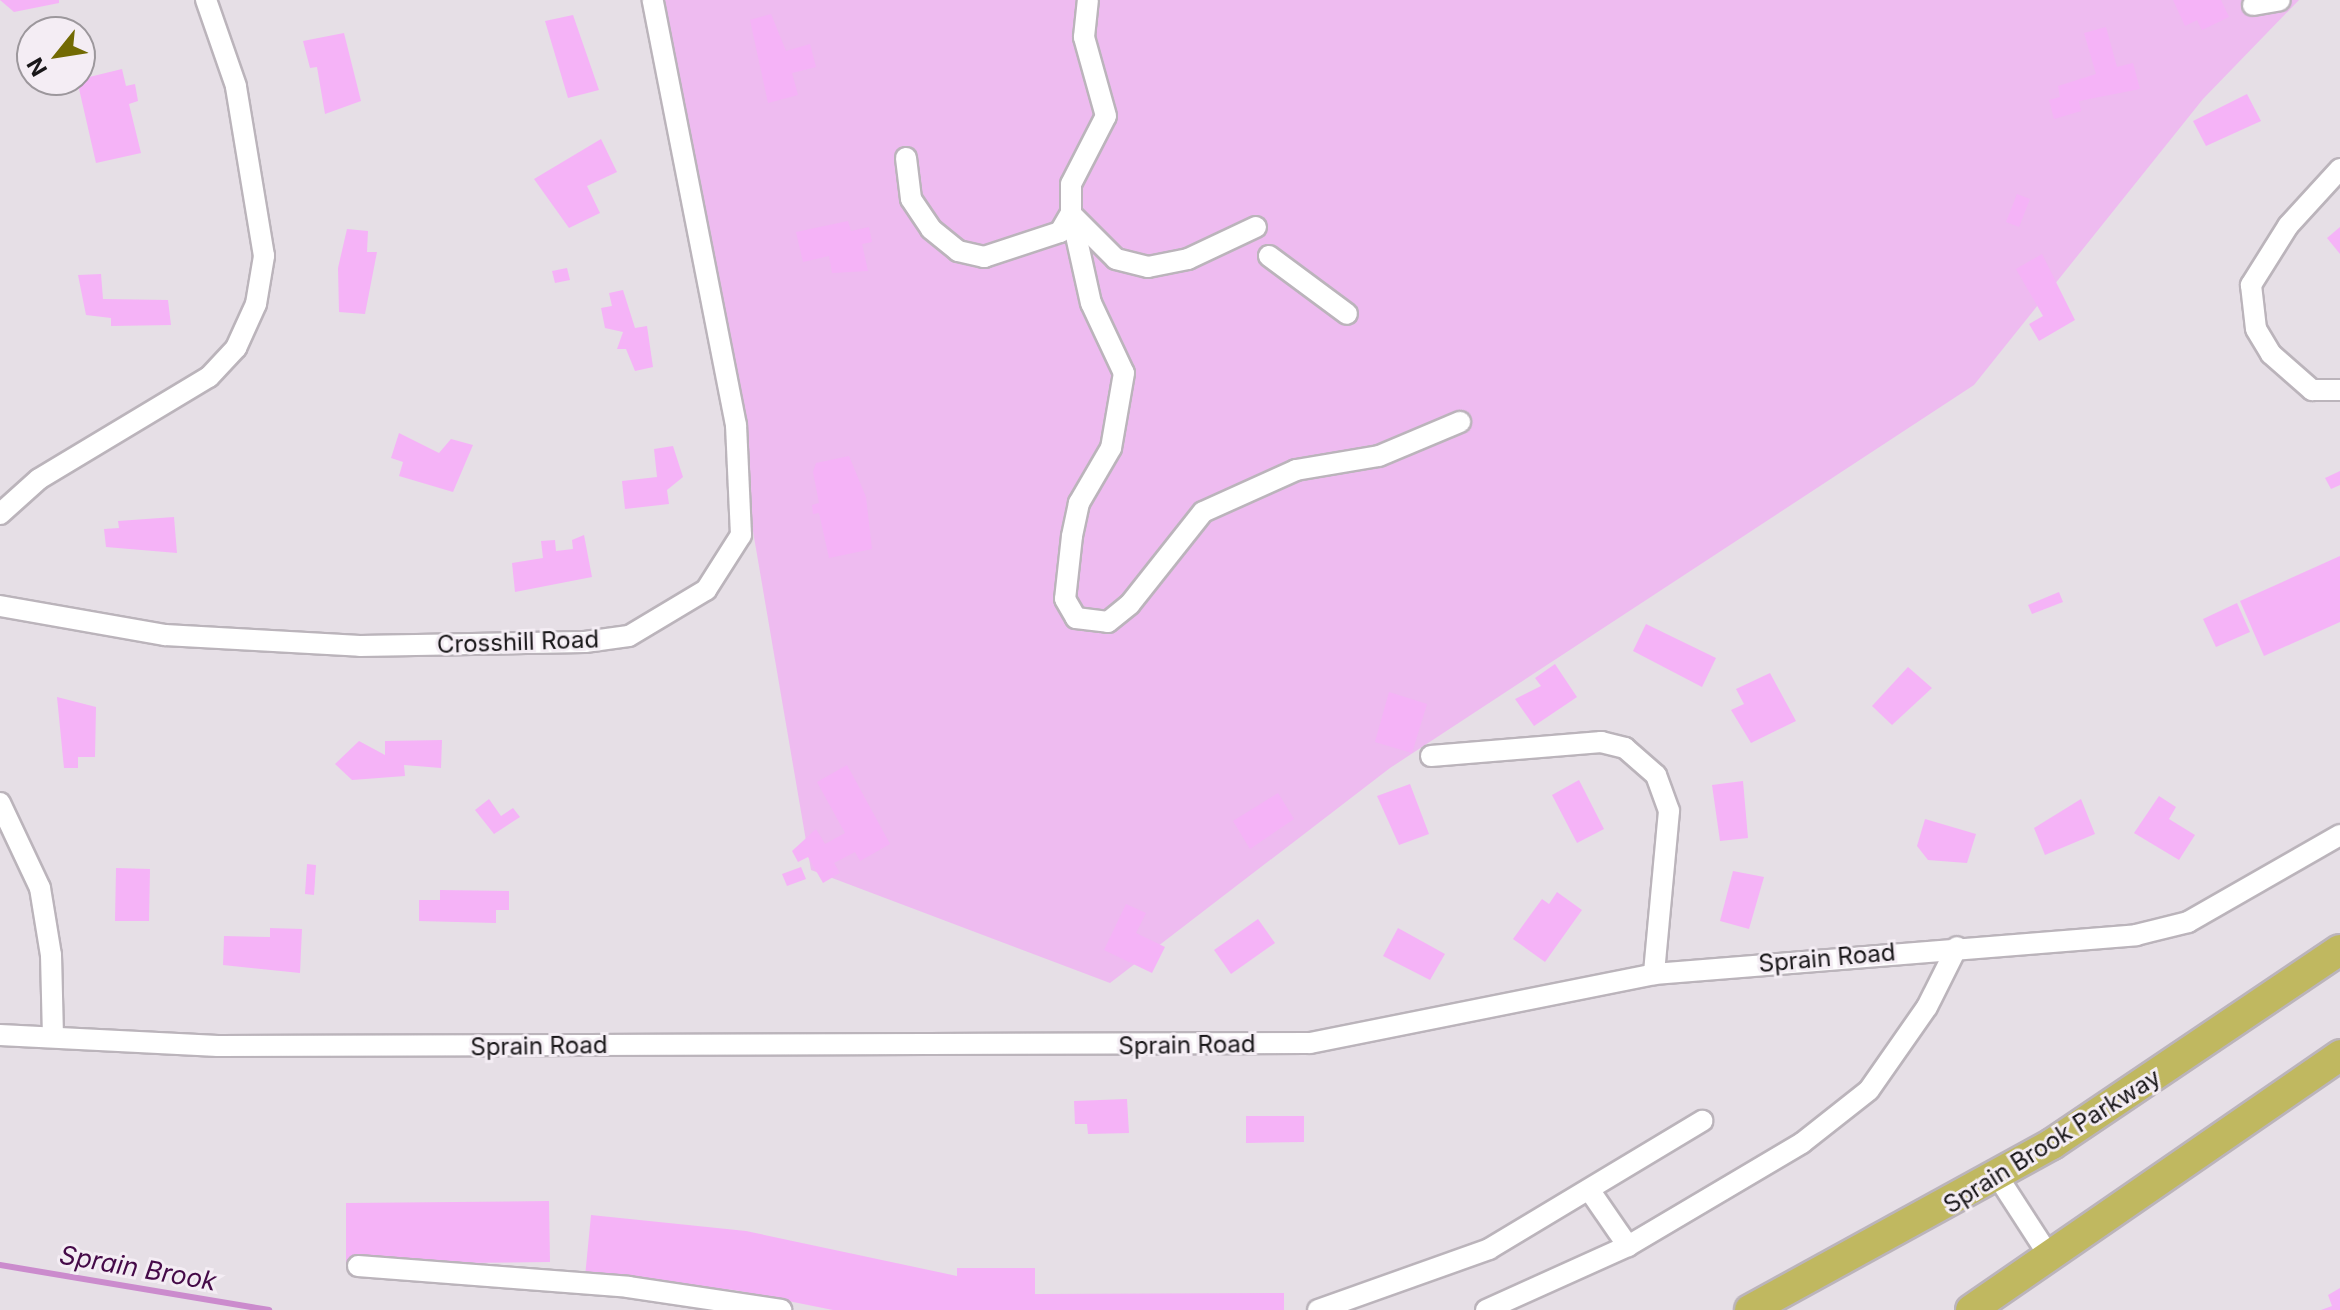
<!DOCTYPE html>
<style>
body{margin:0}
#map{position:relative;width:2340px;height:1310px;overflow:hidden;background:#e6dfe6;font-family:Inter,sans-serif}
div>[style]{position:absolute}
.green>*{inset:0;background:#eebbf0}
.stream>*{height:6px;margin:-3px;padding:0 3px;transform-origin:3px;border-radius:3px;background:#cb8bcd}
.building>*{inset:0;background:#f5b3f7}
.roads{filter:drop-shadow(2px 0 #bbb4bb) drop-shadow(-2px 0 #bbb4bb) drop-shadow(0 2px #bbb4bb) drop-shadow(0 -2px #bbb4bb)}
.minor>*{height:20px;margin:-10px;padding:0 10px;transform-origin:10px;border-radius:10px;background:#fff}
.highway>*{height:30px;margin:-15px;padding:0 15px;transform-origin:15px;border-radius:15px;background:#c0b860}
span{translate:-50% -50%;white-space:nowrap;text-align:center;line-height:1.15;-webkit-text-stroke:6px #f4edf4;paint-order:stroke}
.street-label{font-size:24px;color:#191719}
.water-label{font-size:26px;color:#450a48;font-style:italic}
.north{position:absolute;left:16px;top:16px;width:80px;height:80px;box-sizing:border-box;background:#f4edf4;border:2px solid #9c979c;border-radius:50%;rotate:240deg;font-size:22px;font-weight:700;line-height:32px;text-align:center;color:#191719}
.north::after{content:'';display:block;margin:auto;width:28px;height:36px;background:#726a03;clip-path:polygon(50% 0,100% 100%,50% 72%,0 100%)}
</style>
<div id="map">
<div class="green">
<i style="clip-path:polygon(662px 0,2299px 0,2203px 99px,1974px 385px,1390px 768px,1110px 983px,811px 870px)"></i>
</div>
<div class="stream">
<i style="left:0;top:1265px;width:273px;rotate:9.5deg"></i>
</div>
<div class="building">
<i style="clip-path:polygon(0 0,59px 0,59px 3px,14px 12px)"></i>
<i style="clip-path:polygon(2173px 0,2221px 0,2229px 17px,2202px 30px,2197px 20px,2185px 26px)"></i>
<i style="clip-path:polygon(771px 14px,786px 51px,810px 44px,816px 67px,792px 73px,798px 95px,768px 103px,750px 20px)"></i>
<i style="clip-path:polygon(573px 15px,599px 90px,568px 98px,545px 21px)"></i>
<i style="clip-path:polygon(2106px 27px,2117px 67px,2133px 63px,2140px 89px,2079px 101px,2081px 111px,2054px 119px,2049px 100px,2060px 97px,2058px 86px,2096px 74px,2084px 33px)"></i>
<i style="clip-path:polygon(344px 33px,361px 101px,325px 114px,317px 67px,310px 68px,303px 41px)"></i>
<i style="clip-path:polygon(122px 69px,126px 86px,135px 84px,138px 101px,129px 104px,141px 153px,96px 163px,77px 80px)"></i>
<i style="clip-path:polygon(2247px 94px,2261px 121px,2206px 146px,2193px 121px)"></i>
<i style="clip-path:polygon(601px 139px,617px 172px,587px 186px,600px 213px,569px 228px,534px 179px)"></i>
<i style="clip-path:polygon(2017px 194px,2030px 199px,2019px 227px,2006px 222px)"></i>
<i style="clip-path:polygon(848px 221px,851px 231px,869px 227px,872px 242px,862px 244px,868px 271px,832px 273px,829px 256px,803px 262px,796px 232px)"></i>
<i style="clip-path:polygon(2340px 227px,2340px 254px,2327px 238px)"></i>
<i style="clip-path:polygon(347px 229px,368px 231px,367px 252px,377px 252px,365px 314px,339px 312px,338px 268px)"></i>
<i style="clip-path:polygon(2042px 254px,2075px 320px,2039px 341px,2029px 324px,2043px 316px,2016px 269px)"></i>
<i style="clip-path:polygon(567px 268px,570px 280px,555px 283px,552px 271px)"></i>
<i style="clip-path:polygon(101px 274px,103px 299px,168px 300px,171px 325px,111px 326px,111px 318px,86px 315px,78px 275px)"></i>
<i style="clip-path:polygon(623px 290px,635px 328px,647px 326px,653px 367px,635px 371px,626px 349px,617px 349px,623px 332px,605px 328px,601px 308px,612px 306px,609px 293px)"></i>
<i style="clip-path:polygon(399px 433px,439px 453px,451px 439px,473px 445px,453px 492px,399px 476px,403px 462px,391px 458px)"></i>
<i style="clip-path:polygon(673px 446px,683px 477px,667px 490px,669px 504px,625px 509px,622px 481px,657px 477px,654px 449px)"></i>
<i style="clip-path:polygon(849px 456px,866px 497px,872px 549px,829px 558px,819px 513px,813px 514px,812px 505px,819px 503px,813px 472px,816px 463px)"></i>
<i style="clip-path:polygon(2340px 471px,2340px 485px,2331px 489px,2325px 478px)"></i>
<i style="clip-path:polygon(174px 517px,177px 553px,106px 547px,104px 529px,119px 528px,118px 521px)"></i>
<i style="clip-path:polygon(584px 535px,592px 577px,515px 592px,512px 563px,543px 558px,541px 541px,555px 540px,556px 551px,573px 549px,572px 540px)"></i>
<i style="clip-path:polygon(2340px 556px,2340px 622px,2264px 656px,2240px 601px)"></i>
<i style="clip-path:polygon(2059px 592px,2063px 602px,2032px 614px,2028px 605px)"></i>
<i style="clip-path:polygon(2237px 603px,2250px 632px,2216px 647px,2203px 619px)"></i>
<i style="clip-path:polygon(1646px 624px,1716px 658px,1702px 687px,1633px 651px)"></i>
<i style="clip-path:polygon(1555px 664px,1577px 697px,1534px 726px,1515px 699px,1541px 686px,1535px 678px)"></i>
<i style="clip-path:polygon(1908px 667px,1932px 688px,1892px 725px,1872px 706px)"></i>
<i style="clip-path:polygon(1770px 673px,1796px 721px,1751px 743px,1731px 710px,1744px 704px,1736px 689px)"></i>
<i style="clip-path:polygon(1389px 692px,1427px 704px,1412px 753px,1375px 742px)"></i>
<i style="clip-path:polygon(57px 697px,96px 707px,95px 757px,78px 757px,78px 768px,64px 768px)"></i>
<i style="clip-path:polygon(442px 740px,441px 768px,404px 765px,405px 776px,352px 780px,335px 764px,359px 741px,385px 755px,385px 741px)"></i>
<i style="clip-path:polygon(847px 765px,890px 844px,860px 861px,855px 852px,834px 863px,840px 873px,823px 883px,808px 857px,798px 862px,792px 851px,816px 829px,825px 844px,845px 833px,817px 782px)"></i>
<i style="clip-path:polygon(1579px 780px,1604px 829px,1577px 843px,1552px 795px)"></i>
<i style="clip-path:polygon(1743px 781px,1748px 838px,1720px 841px,1712px 785px)"></i>
<i style="clip-path:polygon(1410px 784px,1429px 834px,1399px 845px,1377px 796px)"></i>
<i style="clip-path:polygon(1278px 793px,1294px 819px,1250px 849px,1233px 821px)"></i>
<i style="clip-path:polygon(2159px 796px,2176px 807px,2169px 819px,2195px 835px,2179px 860px,2134px 833px)"></i>
<i style="clip-path:polygon(489px 799px,501px 816px,513px 808px,520px 817px,494px 834px,475px 810px)"></i>
<i style="clip-path:polygon(2081px 799px,2095px 834px,2045px 855px,2034px 828px)"></i>
<i style="clip-path:polygon(1925px 819px,1976px 834px,1967px 863px,1928px 860px,1917px 846px)"></i>
<i style="clip-path:polygon(307px 864px,316px 865px,314px 895px,305px 894px)"></i>
<i style="clip-path:polygon(801px 867px,806px 879px,787px 886px,782px 874px)"></i>
<i style="clip-path:polygon(116px 868px,150px 869px,149px 921px,115px 921px)"></i>
<i style="clip-path:polygon(1733px 871px,1764px 877px,1749px 929px,1720px 921px)"></i>
<i style="clip-path:polygon(440px 890px,509px 891px,509px 910px,496px 910px,496px 923px,419px 921px,419px 900px,440px 900px)"></i>
<i style="clip-path:polygon(1557px 892px,1582px 910px,1545px 962px,1513px 939px,1542px 899px,1549px 904px)"></i>
<i style="clip-path:polygon(1126px 904px,1146px 913px,1136px 933px,1165px 947px,1152px 973px,1104px 950px)"></i>
<i style="clip-path:polygon(1258px 919px,1275px 943px,1231px 974px,1214px 950px)"></i>
<i style="clip-path:polygon(270px 928px,302px 929px,300px 973px,223px 965px,224px 936px,270px 937px)"></i>
<i style="clip-path:polygon(1398px 928px,1445px 954px,1430px 980px,1383px 956px)"></i>
<i style="clip-path:polygon(1127px 1099px,1129px 1133px,1088px 1134px,1087px 1124px,1075px 1124px,1074px 1101px)"></i>
<i style="clip-path:polygon(1246px 1116px,1304px 1116px,1304px 1142px,1246px 1143px)"></i>
<i style="clip-path:polygon(549px 1201px,550px 1262px,346px 1264px,346px 1203px)"></i>
<i style="clip-path:polygon(591px 1215px,746px 1231px,957px 1276px,957px 1268px,1035px 1268px,1035px 1294px,1284px 1293px,1284px 1310px,833px 1310px,734px 1290px,585px 1277px)"></i>
<i style="clip-path:polygon(2340px 1288px,2340px 1310px,2321px 1310px,2332px 1306px,2328px 1295px)"></i>
</div>
<div class="roads">
<div class="minor">
<i style="left:2253px;top:5px;width:27px;rotate:-10deg"></i>
<i style="left:906px;top:158px;width:41px;rotate:83deg"></i>
<i style="left:911px;top:199px;width:36px;rotate:56deg"></i>
<i style="left:931px;top:229px;width:35px;rotate:39deg"></i>
<i style="left:958px;top:251px;width:27px;rotate:13deg"></i>
<i style="left:984px;top:257px;width:80px;rotate:-18.2deg"></i>
<i style="left:1060px;top:232px;width:22px;rotate:-60deg"></i>
<i style="left:1071px;top:213px;width:29px;rotate:-90deg"></i>
<i style="left:1071px;top:184px;width:76px;rotate:-62.8deg"></i>
<i style="left:1106px;top:116px;width:82px;rotate:-105.6deg"></i>
<i style="left:1084px;top:37px;width:37px;rotate:-84deg"></i>
<i style="left:2340px;top:169px;width:77px;rotate:132.4deg"></i>
<i style="left:2288px;top:226px;width:70px;rotate:122.1deg"></i>
<i style="left:2251px;top:285px;width:44px;rotate:83.5deg"></i>
<i style="left:2256px;top:329px;width:29px;rotate:59deg"></i>
<i style="left:2271px;top:354px;width:55px;rotate:41.3deg"></i>
<i style="left:2312px;top:390px;width:28px"></i>
<i style="left:1071px;top:213px;width:92px;rotate:77.5deg"></i>
<i style="left:1091px;top:303px;width:77px;rotate:64.8deg"></i>
<i style="left:1124px;top:373px;width:76px;rotate:99.8deg"></i>
<i style="left:1111px;top:448px;width:64px;rotate:120.2deg"></i>
<i style="left:1079px;top:503px;width:34px;rotate:102deg"></i>
<i style="left:1072px;top:536px;width:63px;rotate:96.3deg"></i>
<i style="left:1065px;top:599px;width:22px;rotate:60deg"></i>
<i style="left:1076px;top:618px;width:32px;rotate:7deg"></i>
<i style="left:1108px;top:622px;width:28px;rotate:-39deg"></i>
<i style="left:1130px;top:604px;width:117px;rotate:-51.6deg"></i>
<i style="left:1203px;top:512px;width:102px;rotate:-24.3deg"></i>
<i style="left:1296px;top:470px;width:84px;rotate:-9.6deg"></i>
<i style="left:1379px;top:456px;width:88px;rotate:-22.8deg"></i>
<i style="left:1074px;top:217px;width:59px;rotate:45deg"></i>
<i style="left:1116px;top:259px;width:33px;rotate:14deg"></i>
<i style="left:1148px;top:267px;width:41px;rotate:-11.3deg"></i>
<i style="left:1188px;top:259px;width:75px;rotate:-25.2deg"></i>
<i style="left:1269px;top:256px;width:97px;rotate:36.6deg"></i>
<i style="left:0;top:514px;width:52px;rotate:-41.9deg"></i>
<i style="left:39px;top:479px;width:198px;rotate:-31deg"></i>
<i style="left:209px;top:377px;width:40px;rotate:-47deg"></i>
<i style="left:236px;top:348px;width:48px;rotate:-65.6deg"></i>
<i style="left:256px;top:304px;width:49px;rotate:-80.5deg"></i>
<i style="left:264px;top:256px;width:172px;rotate:-99.4deg"></i>
<i style="left:236px;top:86px;width:91px;rotate:-109.2deg"></i>
<i style="left:0;top:606px;width:168px;rotate:10deg"></i>
<i style="left:165px;top:635px;width:195px;rotate:3.2deg"></i>
<i style="left:360px;top:646px;width:225px;rotate:-1deg"></i>
<i style="left:585px;top:642px;width:44px;rotate:-7.8deg"></i>
<i style="left:629px;top:636px;width:90px;rotate:-30.9deg"></i>
<i style="left:706px;top:590px;width:65px;rotate:-57.5deg"></i>
<i style="left:741px;top:535px;width:110px;rotate:-92.6deg"></i>
<i style="left:736px;top:425px;width:433px;rotate:-101.1deg"></i>
<i style="left:1431px;top:756px;width:171px;rotate:-4.7deg"></i>
<i style="left:1601px;top:742px;width:25px;rotate:14deg"></i>
<i style="left:1625px;top:748px;width:41px;rotate:41.1deg"></i>
<i style="left:1656px;top:775px;width:38px;rotate:70deg"></i>
<i style="left:1669px;top:811px;width:164px;rotate:95.3deg"></i>
<i style="left:0;top:803px;width:94px;rotate:64.8deg"></i>
<i style="left:40px;top:888px;width:68px;rotate:80.7deg"></i>
<i style="left:51px;top:955px;width:82px;rotate:88.6deg"></i>
<i style="left:0;top:1035px;width:218px;rotate:2.9deg"></i>
<i style="left:218px;top:1046px;width:1092px;rotate:-0.16deg"></i>
<i style="left:1310px;top:1043px;width:351px;rotate:-11.3deg"></i>
<i style="left:1654px;top:974px;width:484px;rotate:-4.6deg"></i>
<i style="left:2136px;top:935px;width:54px;rotate:-14deg"></i>
<i style="left:2188px;top:922px;width:175px;rotate:-29.8deg"></i>
<i style="left:1998px;top:1177px;width:98px;rotate:57.1deg"></i>
<i style="left:1590px;top:1191px;width:67px;rotate:55.4deg"></i>
<i style="left:358px;top:1266px;width:271px;rotate:4.4deg"></i>
<i style="left:628px;top:1287px;width:155px;rotate:8.5deg"></i>
<i style="left:1318px;top:1310px;width:182px;rotate:-19.6deg"></i>
<i style="left:1489px;top:1249px;width:249px;rotate:-31deg"></i>
<i style="left:1486px;top:1310px;width:156px;rotate:-24.3deg"></i>
<i style="left:1628px;top:1246px;width:202px;rotate:-30.6deg"></i>
<i style="left:1802px;top:1143px;width:85px;rotate:-38.3deg"></i>
<i style="left:1869px;top:1090px;width:101px;rotate:-55.1deg"></i>
<i style="left:1927px;top:1007px;width:67px;rotate:-63.4deg"></i>
</div>
<div class="highway">
<i style="left:1750px;top:1310px;width:345px;rotate:-28.8deg"></i>
<i style="left:2052px;top:1144px;width:347px;rotate:-34deg"></i>
<i style="left:1971px;top:1310px;width:449px;rotate:-34.6deg"></i>
</div>
</div>
<div class="street-label">
<span style="left:518px;top:642px;rotate:-2deg">Crosshill Road</span>
<span style="left:1827px;top:958px;rotate:-5deg">Sprain Road</span>
<span style="left:1187px;top:1045px;rotate:-1deg">Sprain Road</span>
<span style="left:539px;top:1046px;rotate:-1deg">Sprain Road</span>
<span style="left:2052px;top:1141px;rotate:-32deg">Sprain Brook Parkway</span>
</div>
<div class="water-label">
<span style="left:138px;top:1268px;rotate:10deg">Sprain Brook</span>
</div>
<div class="north">N</div>
</div>
